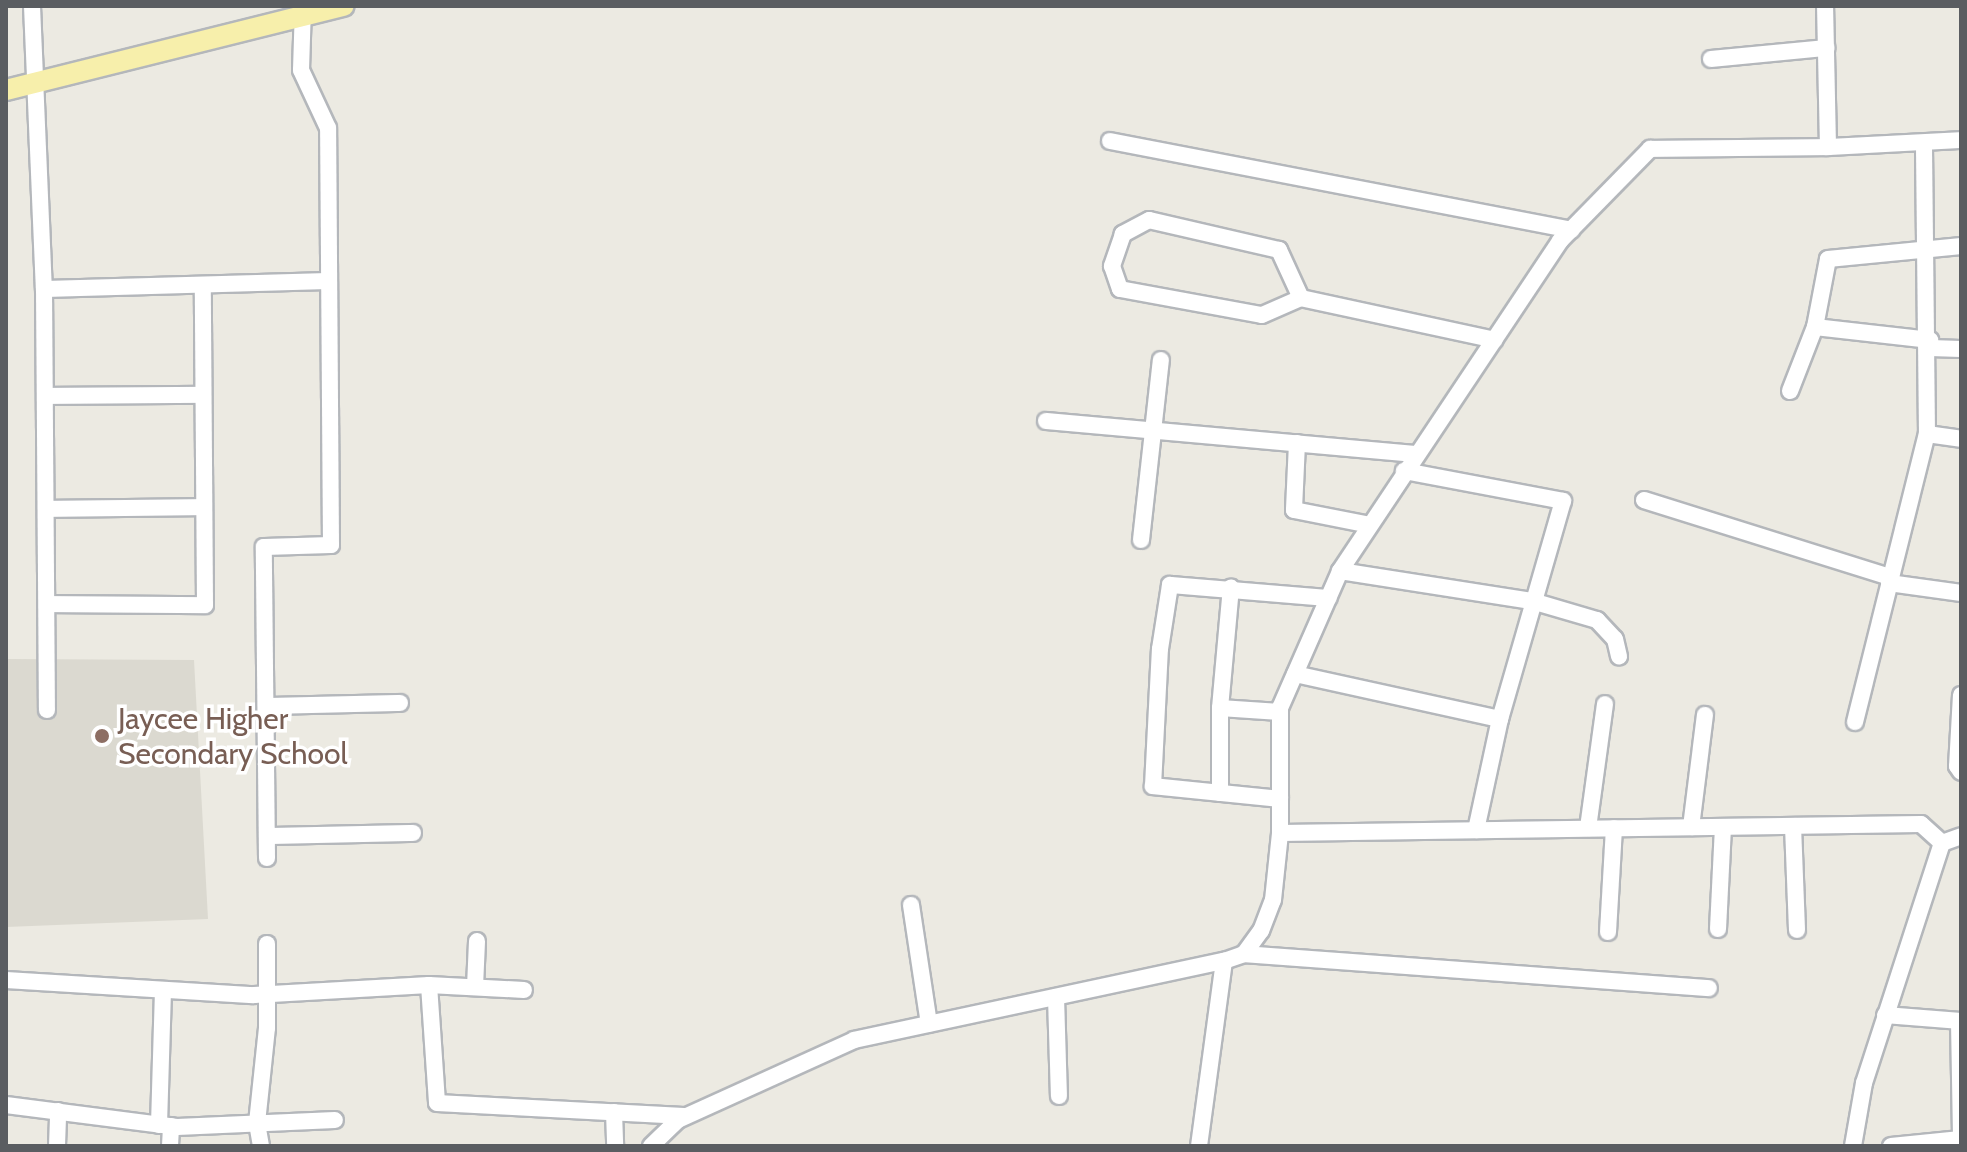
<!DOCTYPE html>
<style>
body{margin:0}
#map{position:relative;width:1967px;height:1152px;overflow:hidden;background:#eceae2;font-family:Cabin,sans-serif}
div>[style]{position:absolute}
.education>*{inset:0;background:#dbd9d0}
.roads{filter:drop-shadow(2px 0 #b4b7bb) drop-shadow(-2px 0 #b4b7bb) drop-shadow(0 2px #b4b7bb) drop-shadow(0 -2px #b4b7bb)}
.minor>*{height:16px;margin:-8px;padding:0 8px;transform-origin:8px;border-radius:8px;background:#fff}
.major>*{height:20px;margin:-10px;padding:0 10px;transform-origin:10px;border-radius:10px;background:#f7efab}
.dots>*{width:22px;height:22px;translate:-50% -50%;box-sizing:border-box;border:4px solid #fff;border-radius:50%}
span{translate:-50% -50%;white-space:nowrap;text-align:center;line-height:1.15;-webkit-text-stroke:7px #fff;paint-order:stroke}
.education-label{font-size:30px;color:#785e54}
.left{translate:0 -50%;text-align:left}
.frame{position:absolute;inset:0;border:8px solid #5a5d61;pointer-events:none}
</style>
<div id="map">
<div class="education">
<i style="clip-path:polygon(6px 659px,194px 660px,208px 919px,6px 927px)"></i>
</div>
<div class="roads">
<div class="minor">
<i style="left:32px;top:6px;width:283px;rotate:87.6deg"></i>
<i style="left:44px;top:289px;width:285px;rotate:-1.6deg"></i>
<i style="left:1711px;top:59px;width:116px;rotate:-5.5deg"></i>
<i style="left:1110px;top:141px;width:470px;rotate:10.9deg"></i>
<i style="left:1828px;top:147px;width:133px;rotate:-3deg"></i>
<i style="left:44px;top:289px;width:421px;rotate:89.6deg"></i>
<i style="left:1301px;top:298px;width:53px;rotate:-114.6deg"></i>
<i style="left:1279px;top:250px;width:133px;rotate:-167deg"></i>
<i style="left:1149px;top:220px;width:30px;rotate:152deg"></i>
<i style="left:1123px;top:234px;width:34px;rotate:109deg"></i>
<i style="left:1112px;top:266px;width:24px;rotate:71deg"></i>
<i style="left:1120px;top:289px;width:144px;rotate:10.4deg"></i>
<i style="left:1262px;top:315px;width:43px;rotate:-23.6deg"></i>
<i style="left:1301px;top:298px;width:198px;rotate:12.2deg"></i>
<i style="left:1815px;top:327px;width:116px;rotate:6.4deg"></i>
<i style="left:1930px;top:348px;width:31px;rotate:2deg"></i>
<i style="left:1790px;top:391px;width:69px;rotate:-68.7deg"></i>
<i style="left:1815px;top:327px;width:69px;rotate:-79.2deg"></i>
<i style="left:1828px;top:259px;width:134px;rotate:-5.6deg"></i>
<i style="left:45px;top:396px;width:158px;rotate:-0.4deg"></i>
<i style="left:1046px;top:421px;width:371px;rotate:5.1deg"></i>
<i style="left:1927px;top:434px;width:34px;rotate:8deg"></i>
<i style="left:1297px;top:443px;width:67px;rotate:92.6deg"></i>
<i style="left:1294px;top:510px;width:77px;rotate:11.2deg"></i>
<i style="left:1644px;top:500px;width:258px;rotate:17.4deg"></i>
<i style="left:46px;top:509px;width:158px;rotate:-0.7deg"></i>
<i style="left:1141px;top:540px;width:181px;rotate:-83.7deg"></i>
<i style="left:1340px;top:571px;width:194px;rotate:8.9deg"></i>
<i style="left:1532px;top:601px;width:68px;rotate:16.3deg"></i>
<i style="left:1597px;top:620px;width:26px;rotate:47deg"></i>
<i style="left:1615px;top:639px;width:18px;rotate:77deg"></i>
<i style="left:1889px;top:583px;width:73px;rotate:7.9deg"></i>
<i style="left:47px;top:604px;width:158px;rotate:0.4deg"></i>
<i style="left:205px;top:605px;width:320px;rotate:-90.4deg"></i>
<i style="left:1295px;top:674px;width:210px;rotate:12.4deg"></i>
<i style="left:1500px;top:719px;width:227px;rotate:-73.9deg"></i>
<i style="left:1563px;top:501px;width:162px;rotate:-169.3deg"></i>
<i style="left:1961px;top:695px;width:71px;rotate:93.2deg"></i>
<i style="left:1957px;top:766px;width:7px;rotate:56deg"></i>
<i style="left:266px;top:706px;width:134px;rotate:-1.3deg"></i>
<i style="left:1220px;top:708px;width:60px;rotate:3.8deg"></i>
<i style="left:1855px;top:722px;width:297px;rotate:-76deg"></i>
<i style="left:1927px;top:434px;width:288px;rotate:-90.6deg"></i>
<i style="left:1220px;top:793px;width:85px;rotate:-90deg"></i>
<i style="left:1220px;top:708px;width:121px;rotate:-84.8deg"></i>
<i style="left:1280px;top:799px;width:128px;rotate:-174.2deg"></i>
<i style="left:1153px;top:786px;width:137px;rotate:-87.1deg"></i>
<i style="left:1160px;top:649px;width:65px;rotate:-81.1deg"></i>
<i style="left:1170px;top:585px;width:159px;rotate:4.7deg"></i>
<i style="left:1793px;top:826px;width:104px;rotate:87.8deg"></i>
<i style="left:1691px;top:827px;width:113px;rotate:-82.9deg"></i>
<i style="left:1588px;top:828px;width:125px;rotate:-82.2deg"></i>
<i style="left:1476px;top:830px;width:114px;rotate:-77.8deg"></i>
<i style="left:1280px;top:833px;width:641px;rotate:-0.8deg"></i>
<i style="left:1921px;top:824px;width:28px;rotate:42deg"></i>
<i style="left:1942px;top:843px;width:20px;rotate:-20deg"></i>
<i style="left:267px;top:836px;width:146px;rotate:-1.2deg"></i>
<i style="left:267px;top:858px;width:311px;rotate:-90.6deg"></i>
<i style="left:264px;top:547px;width:67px;rotate:-1.7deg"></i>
<i style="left:331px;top:545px;width:417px;rotate:-90.4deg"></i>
<i style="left:328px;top:128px;width:64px;rotate:-115deg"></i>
<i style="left:301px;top:70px;width:63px;rotate:-88.2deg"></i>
<i style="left:911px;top:905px;width:120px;rotate:81.4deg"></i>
<i style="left:1718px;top:929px;width:102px;rotate:-87.2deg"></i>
<i style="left:1608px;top:932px;width:104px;rotate:-86.7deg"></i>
<i style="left:1244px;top:954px;width:466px;rotate:4.2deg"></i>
<i style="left:6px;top:980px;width:248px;rotate:3.5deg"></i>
<i style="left:254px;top:995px;width:175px;rotate:-3.3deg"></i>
<i style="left:429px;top:985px;width:95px;rotate:3deg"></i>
<i style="left:429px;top:985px;width:118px;rotate:86.1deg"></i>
<i style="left:437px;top:1103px;width:247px;rotate:3deg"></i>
<i style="left:475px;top:987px;width:46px;rotate:-87.5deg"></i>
<i style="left:1056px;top:997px;width:99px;rotate:88.3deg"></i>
<i style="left:1885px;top:1015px;width:76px;rotate:4.5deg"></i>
<i style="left:1959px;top:1021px;width:118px;rotate:89deg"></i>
<i style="left:6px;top:1105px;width:172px;rotate:7.3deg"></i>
<i style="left:177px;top:1127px;width:158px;rotate:-2.5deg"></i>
<i style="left:614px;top:1112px;width:34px;rotate:88deg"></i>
<i style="left:159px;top:1125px;width:135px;rotate:-88.3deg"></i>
<i style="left:57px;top:1146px;width:35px;rotate:-88deg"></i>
<i style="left:170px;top:1146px;width:20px;rotate:-87deg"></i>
<i style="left:261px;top:1146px;width:23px;rotate:-100deg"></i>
<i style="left:257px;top:1123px;width:96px;rotate:-84deg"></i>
<i style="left:267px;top:1028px;width:84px;rotate:-90deg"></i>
<i style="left:651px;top:1146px;width:37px;rotate:-44deg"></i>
<i style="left:678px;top:1120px;width:193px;rotate:-24.4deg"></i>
<i style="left:854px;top:1040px;width:378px;rotate:-12.1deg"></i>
<i style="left:1199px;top:1146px;width:187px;rotate:-82.3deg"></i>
<i style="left:1224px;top:961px;width:21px;rotate:-19deg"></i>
<i style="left:1244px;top:954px;width:29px;rotate:-54deg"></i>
<i style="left:1261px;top:931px;width:33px;rotate:-69deg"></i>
<i style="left:1273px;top:900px;width:67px;rotate:-84deg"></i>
<i style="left:1280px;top:833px;width:125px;rotate:-90deg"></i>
<i style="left:1280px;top:708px;width:150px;rotate:-66.3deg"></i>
<i style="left:1340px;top:571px;width:397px;rotate:-56.3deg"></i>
<i style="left:1560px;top:241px;width:129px;rotate:-45.6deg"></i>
<i style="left:1650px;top:149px;width:178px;rotate:-0.6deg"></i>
<i style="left:1828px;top:147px;width:141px;rotate:-91.2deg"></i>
<i style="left:1853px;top:1146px;width:64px;rotate:-80.1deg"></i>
<i style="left:1864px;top:1083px;width:252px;rotate:-72deg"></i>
<i style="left:1891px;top:1146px;width:70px;rotate:-5.7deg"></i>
</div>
<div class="major">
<i style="left:6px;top:90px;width:348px;rotate:-14deg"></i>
</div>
</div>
<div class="dots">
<i style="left:102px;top:736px;background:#8d6e63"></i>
</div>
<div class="education-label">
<span class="left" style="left:118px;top:736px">Jaycee Higher<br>Secondary School</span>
</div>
<div class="frame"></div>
</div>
